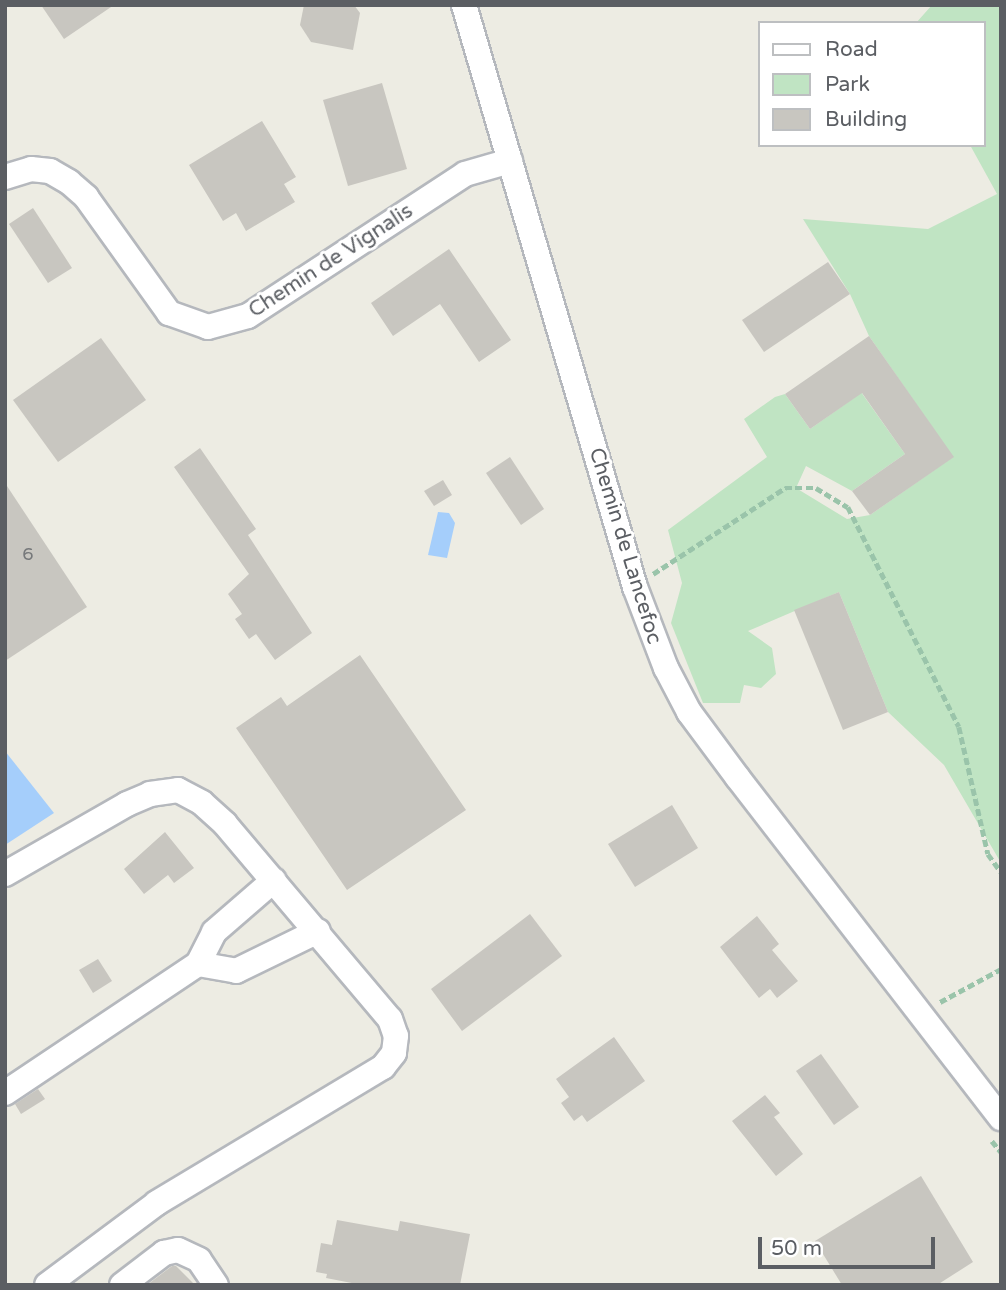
<!DOCTYPE html>
<style>
body{margin:0}
#map{position:relative;width:1006px;height:1290px;overflow:hidden;background:#edece3;font-family:"Varela Round",sans-serif}
div>[style]{position:absolute}
.green>*{inset:0;background:#c0e4c3}
.water>*{inset:0;background:#a5cefb}
.building>*{inset:0;background:#c8c6c0}
.path>*{height:4.5px;margin-top:-2.25px;transform-origin:0;background:repeating-linear-gradient(90deg,#9ac4aa 0 7px,transparent 0 10.5px)}
.roads{filter:drop-shadow(2px 0 #b5b8bd) drop-shadow(-2px 0 #b5b8bd) drop-shadow(0 2px #b5b8bd) drop-shadow(0 -2px #b5b8bd)}
.minor>*{height:24px;margin:-12px;padding:0 12px;transform-origin:12px;border-radius:12px;background:#fff}
span{translate:-50% -50%;white-space:nowrap;text-align:center;line-height:1.15;-webkit-text-stroke:6px #fff;paint-order:stroke}
.number-label{font-size:18px;color:#76787a}
.number-label span{-webkit-text-stroke-width:0}
.street-label{font-size:21px;color:#5b5e63}
.frame{position:absolute;inset:0;border:7px solid #5b5e63;pointer-events:none}
.legend{position:absolute;left:758px;top:21px;width:228px;height:126px;box-sizing:border-box;background:#fff;border:2px solid #bdbfc1;margin:0;padding:9px 12px;list-style:none;font-size:21px;color:#5b5e63}
.legend li{display:flex;align-items:center;gap:14px;height:35px}
.legend b{width:35px;border:2px solid #bdbfc1}
.scale{position:absolute;left:758px;top:1237px;width:177px;height:32px;box-sizing:border-box;border:4px solid #5b5e63;border-top:0;padding-left:9px;font-size:21px;line-height:24px;white-space:nowrap;color:#5b5e63;-webkit-text-stroke:5px #fff;paint-order:stroke}
</style>
<div id="map">
<div class="green">
<i style="clip-path:polygon(932px 5px,1001px 5px,1001px 863px,944px 765px,888px 712px,839px 592px,748px 631px,772px 648px,776px 674px,761px 688px,744px 685px,740px 703px,703px 703px,671px 623px,682px 583px,668px 530px,767px 457px,744px 419px,775px 397px,785px 394px,810px 429px,854px 398px,856px 385px,905px 454px,852px 491px,806px 466px,796px 488px,847px 519px,870px 515px,953px 457px,869px 336px,850px 294px,803px 219px,928px 229px,997px 194px,970px 145px,983px 145px,983px 23px,916px 23px)"></i>
</div>
<div class="water">
<i style="clip-path:polygon(438px 512px,449px 513px,455px 523px,447px 558px,428px 555px)"></i>
<i style="clip-path:polygon(5px 751px,54px 813px,5px 845px)"></i>
</div>
<div class="building">
<i style="clip-path:polygon(41px 5px,114px 5px,64px 39px)"></i>
<i style="clip-path:polygon(304px 5px,354px 5px,360px 13px,353px 50px,311px 42px,300px 25px)"></i>
<i style="clip-path:polygon(382px 83px,407px 169px,348px 186px,323px 100px)"></i>
<i style="clip-path:polygon(262px 121px,296px 177px,284px 184px,295px 202px,246px 231px,236px 213px,223px 221px,189px 165px)"></i>
<i style="clip-path:polygon(33px 208px,72px 268px,48px 283px,9px 224px)"></i>
<i style="clip-path:polygon(449px 249px,511px 340px,479px 362px,440px 304px,393px 336px,371px 303px)"></i>
<i style="clip-path:polygon(828px 262px,850px 294px,764px 352px,742px 320px)"></i>
<i style="clip-path:polygon(869px 336px,954px 457px,870px 515px,852px 491px,905px 454px,862px 393px,810px 429px,785px 394px)"></i>
<i style="clip-path:polygon(101px 338px,146px 400px,58px 462px,13px 400px)"></i>
<i style="clip-path:polygon(200px 448px,256px 529px,248px 535px,312px 633px,275px 660px,256px 634px,249px 639px,235px 619px,242px 614px,228px 594px,249px 574px,174px 467px)"></i>
<i style="clip-path:polygon(510px 457px,544px 509px,521px 525px,486px 473px)"></i>
<i style="clip-path:polygon(443px 480px,452px 495px,434px 506px,424px 491px)"></i>
<i style="clip-path:polygon(5px 483px,87px 607px,5px 661px)"></i>
<i style="clip-path:polygon(839px 592px,888px 712px,843px 730px,794px 610px)"></i>
<i style="clip-path:polygon(360px 655px,466px 810px,347px 890px,236px 728px,281px 697px,287px 706px)"></i>
<i style="clip-path:polygon(672px 805px,698px 848px,635px 887px,608px 844px)"></i>
<i style="clip-path:polygon(165px 832px,194px 868px,174px 883px,168px 875px,144px 894px,124px 869px)"></i>
<i style="clip-path:polygon(530px 914px,562px 956px,462px 1031px,431px 989px)"></i>
<i style="clip-path:polygon(757px 916px,779px 944px,772px 950px,798px 981px,777px 998px,770px 989px,759px 998px,720px 947px)"></i>
<i style="clip-path:polygon(98px 959px,112px 981px,93px 993px,79px 970px)"></i>
<i style="clip-path:polygon(614px 1037px,645px 1081px,587px 1122px,582px 1115px,574px 1121px,561px 1103px,569px 1097px,556px 1079px)"></i>
<i style="clip-path:polygon(821px 1054px,859px 1107px,834px 1125px,796px 1071px)"></i>
<i style="clip-path:polygon(38px 1089px,45px 1099px,21px 1114px,15px 1104px)"></i>
<i style="clip-path:polygon(765px 1095px,780px 1113px,774px 1117px,803px 1154px,776px 1176px,732px 1121px)"></i>
<i style="clip-path:polygon(921px 1176px,973px 1262px,937px 1285px,842px 1285px,815px 1241px)"></i>
<i style="clip-path:polygon(337px 1220px,398px 1231px,400px 1221px,470px 1234px,460px 1285px,362px 1285px,326px 1278px,327px 1274px,316px 1272px,321px 1243px,332px 1245px)"></i>
<i style="clip-path:polygon(176px 1266px,195px 1285px,147px 1285px,172px 1266px)"></i>
</div>
<div class="path">
<i style="left:653px;top:574px;width:158px;rotate:-33.1deg"></i>
<i style="left:785px;top:488px;width:31px"></i>
<i style="left:816px;top:488px;width:37px;rotate:31deg"></i>
<i style="left:848px;top:507px;width:246px;rotate:63.2deg"></i>
<i style="left:959px;top:727px;width:130px;rotate:77.1deg"></i>
<i style="left:988px;top:854px;width:22px;rotate:54deg"></i>
<i style="left:940px;top:1002px;width:69px;rotate:-28.4deg"></i>
<i style="left:992px;top:1141px;width:14px;rotate:51deg"></i>
</div>
<div class="roads">
<div class="minor">
<i style="left:464px;top:5px;width:607px;rotate:73.63deg"></i>
<i style="left:635px;top:587px;width:87px;rotate:69.1deg"></i>
<i style="left:666px;top:668px;width:50px;rotate:62.4deg"></i>
<i style="left:689px;top:712px;width:82px;rotate:53.4deg"></i>
<i style="left:738px;top:778px;width:430px;rotate:52.3deg"></i>
<i style="left:5px;top:177px;width:27px;rotate:-17deg"></i>
<i style="left:31px;top:169px;width:19px;rotate:6deg"></i>
<i style="left:50px;top:171px;width:22px;rotate:30deg"></i>
<i style="left:69px;top:182px;width:23px;rotate:41deg"></i>
<i style="left:86px;top:197px;width:143px;rotate:54.4deg"></i>
<i style="left:169px;top:313px;width:41px;rotate:19.7deg"></i>
<i style="left:208px;top:327px;width:41px;rotate:-15.4deg"></i>
<i style="left:248px;top:316px;width:259px;rotate:-33.2deg"></i>
<i style="left:465px;top:174px;width:47px;rotate:-16.1deg"></i>
<i style="left:5px;top:874px;width:141px;rotate:-29.8deg"></i>
<i style="left:127px;top:804px;width:25px;rotate:-23deg"></i>
<i style="left:150px;top:794px;width:28px;rotate:-8deg"></i>
<i style="left:178px;top:790px;width:27px;rotate:28deg"></i>
<i style="left:202px;top:803px;width:31px;rotate:42deg"></i>
<i style="left:225px;top:824px;width:255px;rotate:49.8deg"></i>
<i style="left:390px;top:1019px;width:18px;rotate:71deg"></i>
<i style="left:396px;top:1036px;width:17px;rotate:97deg"></i>
<i style="left:394px;top:1053px;width:18px;rotate:128deg"></i>
<i style="left:383px;top:1067px;width:264px;rotate:149deg"></i>
<i style="left:157px;top:1203px;width:137px;rotate:143.3deg"></i>
<i style="left:198px;top:964px;width:39px;rotate:10deg"></i>
<i style="left:236px;top:971px;width:91px;rotate:-26deg"></i>
<i style="left:5px;top:1093px;width:232px;rotate:-33.8deg"></i>
<i style="left:198px;top:964px;width:36px;rotate:-63deg"></i>
<i style="left:214px;top:932px;width:79px;rotate:-40.9deg"></i>
<i style="left:122px;top:1285px;width:53px;rotate:-37.3deg"></i>
<i style="left:164px;top:1253px;width:14px;rotate:-12deg"></i>
<i style="left:178px;top:1250px;width:23px;rotate:25deg"></i>
<i style="left:199px;top:1260px;width:30px;rotate:56deg"></i>
</div>
</div>
<div class="number-label">
<span style="left:28px;top:554px">6</span>
</div>
<div class="street-label">
<span style="left:331px;top:261px;rotate:-33deg">Chemin de Vignalis</span>
<span style="left:625px;top:546px;rotate:73deg">Chemin de Lancefoc</span>
</div>
<div class="frame"></div>
<ul class="legend">
<li><b style="height:9px;background:#fff"></b>Road</li>
<li><b style="height:19px;background:#c0e4c3"></b>Park</li>
<li><b style="height:19px;background:#c8c6c0"></b>Building</li>
</ul>
<div class="scale">50 m</div>
</div>
